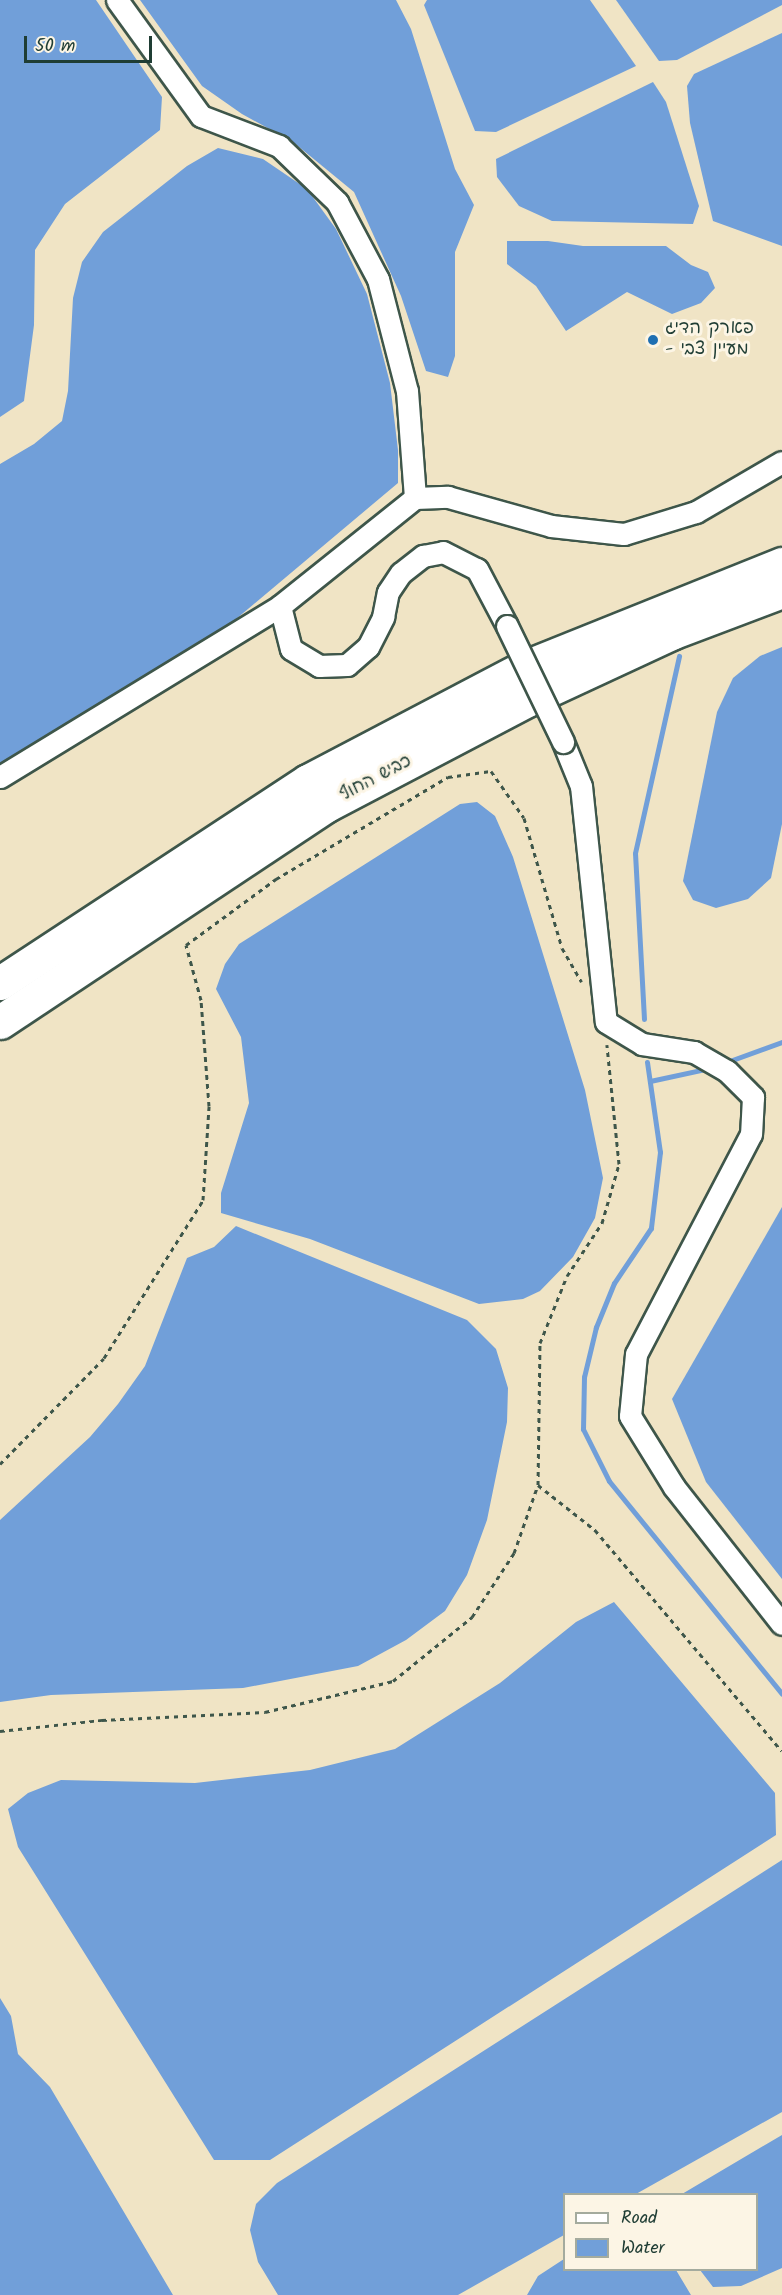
<!DOCTYPE html>
<meta charset="utf-8">
<style>
body{margin:0}
#map{position:relative;width:782px;height:2295px;overflow:hidden;background:#f0e4c5;font-family:Kalam,"Playpen Sans Hebrew",sans-serif}
div>[style]{position:absolute}
.water>*{inset:0;background:#719fd9}
.stream>*{height:5px;margin:-2.5px;padding:0 2.5px;transform-origin:2.5px;border-radius:2.5px;background:#719fd9}
.path>*{height:3px;margin-top:-1.5px;transform-origin:0;background:repeating-linear-gradient(90deg,#3e564a 0 4.5px,transparent 0 9px)}
.roads{filter:drop-shadow(2px 0 #3e564a) drop-shadow(-2px 0 #3e564a) drop-shadow(0 2px #3e564a) drop-shadow(0 -2px #3e564a)}
.street>*{height:21px;margin:-10.5px;padding:0 10.5px;transform-origin:10.5px;border-radius:10.5px;background:#fff}
.highway>*{height:33px;margin:-16.5px;padding:0 16.5px;transform-origin:16.5px;border-radius:16.5px;background:#fff}
.bridges{filter:drop-shadow(2px 0 #3e564a) drop-shadow(-2px 0 #3e564a) drop-shadow(0 2px #3e564a) drop-shadow(0 -2px #3e564a)}
.street-bridge>*{height:21px;margin:-10.5px;padding:0 10.5px;transform-origin:10.5px;border-radius:10.5px;background:#fff}
.dots>*{width:16px;height:16px;translate:-50% -50%;box-sizing:border-box;border:3px solid #fcf5e5;border-radius:50%}
span{translate:-50% -50%;white-space:nowrap;text-align:center;line-height:1.15;-webkit-text-stroke:6px #fcf5e5;paint-order:stroke}
.poi-label{font-size:18px;color:#1f3d34}
.left{translate:0 -50%;text-align:left}
.street-label{font-size:18px;color:#1f3d34}
.legend{position:absolute;left:563px;top:2193px;width:195px;height:78px;box-sizing:border-box;background:#fcf5e5;border:2px solid #a4ab9e;margin:0;padding:8px 10px;list-style:none;font-size:18px;color:#1f3d34}
.legend li{display:flex;align-items:center;gap:12px;height:30px}
.legend b{width:30px;border:2px solid #a4ab9e}
.scale{position:absolute;left:24px;top:36px;width:128px;height:27px;box-sizing:border-box;border:3px solid #1f3d34;border-top:0;padding-left:8px;font-size:18px;line-height:21px;white-space:nowrap;color:#1f3d34;-webkit-text-stroke:4px #fcf5e5;paint-order:stroke}
</style>
<div id="map">
<div class="water">
<i style="clip-path:polygon(0 0,96px 0,162px 97px,160px 130px,65px 204px,35px 250px,34px 325px,24px 401px,0 417px)"></i>
<i style="clip-path:polygon(140px 0,396px 0,411px 29px,455px 169px,474px 205px,455px 252px,455px 356px,448px 377px,426px 371px,401px 296px,354px 192px,293px 142px,242px 114px,202px 86px)"></i>
<i style="clip-path:polygon(427px 0,590px 0,636px 66px,496px 132px,475px 131px,424px 5px)"></i>
<i style="clip-path:polygon(616px 0,782px 0,782px 5px,677px 60px,659px 61px)"></i>
<i style="clip-path:polygon(782px 33px,782px 246px,713px 221px,690px 123px,687px 86px,694px 74px)"></i>
<i style="clip-path:polygon(653px 82px,666px 102px,699px 206px,693px 224px,552px 221px,519px 206px,497px 177px,496px 159px)"></i>
<i style="clip-path:polygon(218px 148px,263px 159px,307px 189px,336px 229px,367px 294px,390px 383px,398px 450px,398px 483px,223px 630px,0 763px,0 464px,34px 444px,62px 421px,68px 391px,73px 298px,82px 262px,103px 232px,187px 166px)"></i>
<i style="clip-path:polygon(507px 241px,548px 241px,583px 246px,666px 246px,691px 265px,708px 272px,715px 288px,701px 303px,672px 314px,627px 292px,566px 331px,536px 286px,507px 264px)"></i>
<i style="clip-path:polygon(782px 647px,782px 824px,771px 878px,748px 899px,716px 908px,693px 900px,683px 881px,717px 712px,733px 678px,760px 656px)"></i>
<i style="clip-path:polygon(477px 802px,495px 816px,513px 857px,585px 1090px,603px 1178px,595px 1218px,573px 1257px,540px 1291px,523px 1299px,479px 1304px,310px 1239px,221px 1213px,221px 1193px,249px 1103px,241px 1037px,216px 989px,225px 964px,239px 944px,460px 804px)"></i>
<i style="clip-path:polygon(782px 1207px,782px 1579px,706px 1482px,672px 1399px)"></i>
<i style="clip-path:polygon(236px 1226px,467px 1320px,496px 1349px,508px 1388px,507px 1422px,487px 1520px,467px 1575px,445px 1611px,406px 1640px,358px 1666px,243px 1688px,51px 1695px,0 1702px,0 1520px,90px 1437px,118px 1404px,145px 1366px,187px 1258px,214px 1247px)"></i>
<i style="clip-path:polygon(614px 1602px,775px 1793px,776px 1835px,270px 2160px,214px 2160px,18px 1847px,8px 1809px,28px 1793px,61px 1780px,195px 1783px,310px 1770px,395px 1749px,500px 1683px,576px 1622px)"></i>
<i style="clip-path:polygon(782px 1860px,782px 2112px,636px 2194px,564px 2194px,564px 2235px,458px 2295px,278px 2295px,258px 2262px,250px 2230px,256px 2204px,277px 2183px)"></i>
<i style="clip-path:polygon(0 1998px,11px 2016px,18px 2054px,50px 2087px,173px 2295px,0 2295px)"></i>
<i style="clip-path:polygon(782px 2135px,782px 2268px,741px 2286px,713px 2287px,700px 2270px,756px 2270px,756px 2194px,682px 2194px)"></i>
<i style="clip-path:polygon(564px 2259px,564px 2270px,676px 2270px,691px 2295px,527px 2295px,538px 2276px)"></i>
</div>
<div class="stream">
<i style="left:644px;top:1019px;width:166px;rotate:-93.1deg"></i>
<i style="left:635px;top:853px;width:202px;rotate:-77.4deg"></i>
<i style="left:647px;top:1062px;width:91px;rotate:81.8deg"></i>
<i style="left:660px;top:1152px;width:77px;rotate:96.8deg"></i>
<i style="left:651px;top:1228px;width:66px;rotate:123.9deg"></i>
<i style="left:614px;top:1283px;width:48px;rotate:112.2deg"></i>
<i style="left:596px;top:1327px;width:51px;rotate:103.5deg"></i>
<i style="left:584px;top:1377px;width:52px;rotate:91.1deg"></i>
<i style="left:583px;top:1429px;width:58px;rotate:63.4deg"></i>
<i style="left:609px;top:1481px;width:274px;rotate:50.9deg"></i>
<i style="left:724px;top:1063px;width:62px;rotate:-19.9deg"></i>
<i style="left:650px;top:1081px;width:61px;rotate:-12.2deg"></i>
</div>
<div class="path">
<i style="left:0;top:1464px;width:148px;rotate:-45.5deg"></i>
<i style="left:104px;top:1358px;width:186px;rotate:-57.9deg"></i>
<i style="left:203px;top:1200px;width:94px;rotate:-86.3deg"></i>
<i style="left:209px;top:1106px;width:106px;rotate:-94.3deg"></i>
<i style="left:201px;top:1000px;width:57px;rotate:-105.3deg"></i>
<i style="left:186px;top:945px;width:112px;rotate:-36.3deg"></i>
<i style="left:276px;top:879px;width:200px;rotate:-30.7deg"></i>
<i style="left:448px;top:777px;width:43px;rotate:-7.9deg"></i>
<i style="left:491px;top:771px;width:57px;rotate:54.9deg"></i>
<i style="left:524px;top:818px;width:135px;rotate:73.7deg"></i>
<i style="left:562px;top:948px;width:39px;rotate:60deg"></i>
<i style="left:538px;top:1485px;width:73px;rotate:38.3deg"></i>
<i style="left:595px;top:1530px;width:289px;rotate:49.8deg"></i>
<i style="left:0;top:1731px;width:103px;rotate:-6.2deg"></i>
<i style="left:102px;top:1720px;width:163px;rotate:-2.8deg"></i>
<i style="left:265px;top:1712px;width:132px;rotate:-13.6deg"></i>
<i style="left:393px;top:1681px;width:102px;rotate:-39deg"></i>
<i style="left:472px;top:1617px;width:77px;rotate:-56.7deg"></i>
<i style="left:514px;top:1553px;width:72px;rotate:-70.6deg"></i>
<i style="left:538px;top:1485px;width:142px;rotate:-89.2deg"></i>
<i style="left:540px;top:1343px;width:72px;rotate:-68.1deg"></i>
<i style="left:567px;top:1276px;width:64px;rotate:-56.6deg"></i>
<i style="left:602px;top:1223px;width:61px;rotate:-73.9deg"></i>
<i style="left:619px;top:1164px;width:120px;rotate:-95.8deg"></i>
</div>
<div class="roads">
<div class="street">
<i style="left:117px;top:0;width:143px;rotate:54.1deg"></i>
<i style="left:201px;top:116px;width:84px;rotate:21deg"></i>
<i style="left:279px;top:146px;width:81px;rotate:44deg"></i>
<i style="left:337px;top:202px;width:87px;rotate:62deg"></i>
<i style="left:378px;top:279px;width:116px;rotate:75.5deg"></i>
<i style="left:407px;top:391px;width:107px;rotate:85.7deg"></i>
<i style="left:280px;top:606px;width:44px;rotate:75.7deg"></i>
<i style="left:291px;top:649px;width:33px;rotate:31deg"></i>
<i style="left:319px;top:666px;width:28px;rotate:-2deg"></i>
<i style="left:347px;top:665px;width:28px;rotate:-41deg"></i>
<i style="left:368px;top:647px;width:34px;rotate:-63deg"></i>
<i style="left:383px;top:617px;width:25px;rotate:-79deg"></i>
<i style="left:388px;top:592px;width:23px;rotate:-56deg"></i>
<i style="left:401px;top:573px;width:28px;rotate:-38deg"></i>
<i style="left:423px;top:556px;width:20px;rotate:-11deg"></i>
<i style="left:443px;top:552px;width:38px;rotate:27deg"></i>
<i style="left:477px;top:569px;width:64px;rotate:62.2deg"></i>
<i style="left:563px;top:742px;width:48px;rotate:67.8deg"></i>
<i style="left:581px;top:786px;width:237px;rotate:84deg"></i>
<i style="left:606px;top:1022px;width:42px;rotate:31.4deg"></i>
<i style="left:642px;top:1044px;width:53px;rotate:8.7deg"></i>
<i style="left:694px;top:1052px;width:38px;rotate:30deg"></i>
<i style="left:727px;top:1071px;width:37px;rotate:45deg"></i>
<i style="left:753px;top:1097px;width:37px;rotate:93deg"></i>
<i style="left:751px;top:1134px;width:248px;rotate:117.6deg"></i>
<i style="left:636px;top:1354px;width:62px;rotate:95.5deg"></i>
<i style="left:630px;top:1416px;width:84px;rotate:58.2deg"></i>
<i style="left:674px;top:1487px;width:174px;rotate:51.8deg"></i>
<i style="left:0;top:777px;width:328px;rotate:-31.4deg"></i>
<i style="left:280px;top:606px;width:173px;rotate:-38.7deg"></i>
<i style="left:415px;top:498px;width:33px;rotate:-2deg"></i>
<i style="left:448px;top:497px;width:107px;rotate:15.7deg"></i>
<i style="left:551px;top:526px;width:73px;rotate:6.3deg"></i>
<i style="left:624px;top:534px;width:75px;rotate:-17deg"></i>
<i style="left:696px;top:512px;width:99px;rotate:-30.2deg"></i>
</div>
<div class="highway">
<i style="left:0;top:983px;width:368px;rotate:-33.3deg"></i>
<i style="left:308px;top:781px;width:243px;rotate:-27.7deg"></i>
<i style="left:523px;top:668px;width:279px;rotate:-21.9deg"></i>
<i style="left:0;top:1022px;width:392px;rotate:-33.6deg"></i>
<i style="left:327px;top:805px;width:228px;rotate:-27.7deg"></i>
<i style="left:529px;top:699px;width:157px;rotate:-24.9deg"></i>
<i style="left:671px;top:633px;width:119px;rotate:-20.7deg"></i>
</div>
</div>
<div class="bridges">
<div class="street-bridge">
<i style="left:507px;top:626px;width:129px;rotate:64.2deg"></i>
</div>
</div>
<div class="dots">
<i style="left:653px;top:340px;background:#1f6fb2"></i>
</div>
<div class="poi-label">
<span class="left" style="left:665px;top:340px">פארק הדיג<br>- מעיין צבי</span>
</div>
<div class="street-label">
<span style="left:376px;top:779px;rotate:-28deg">כביש החוף</span>
</div>
<ul class="legend">
<li><b style="height:8px;background:#fff"></b>Road</li>
<li><b style="height:16px;background:#719fd9"></b>Water</li>
</ul>
<div class="scale">50 m</div>
</div>
